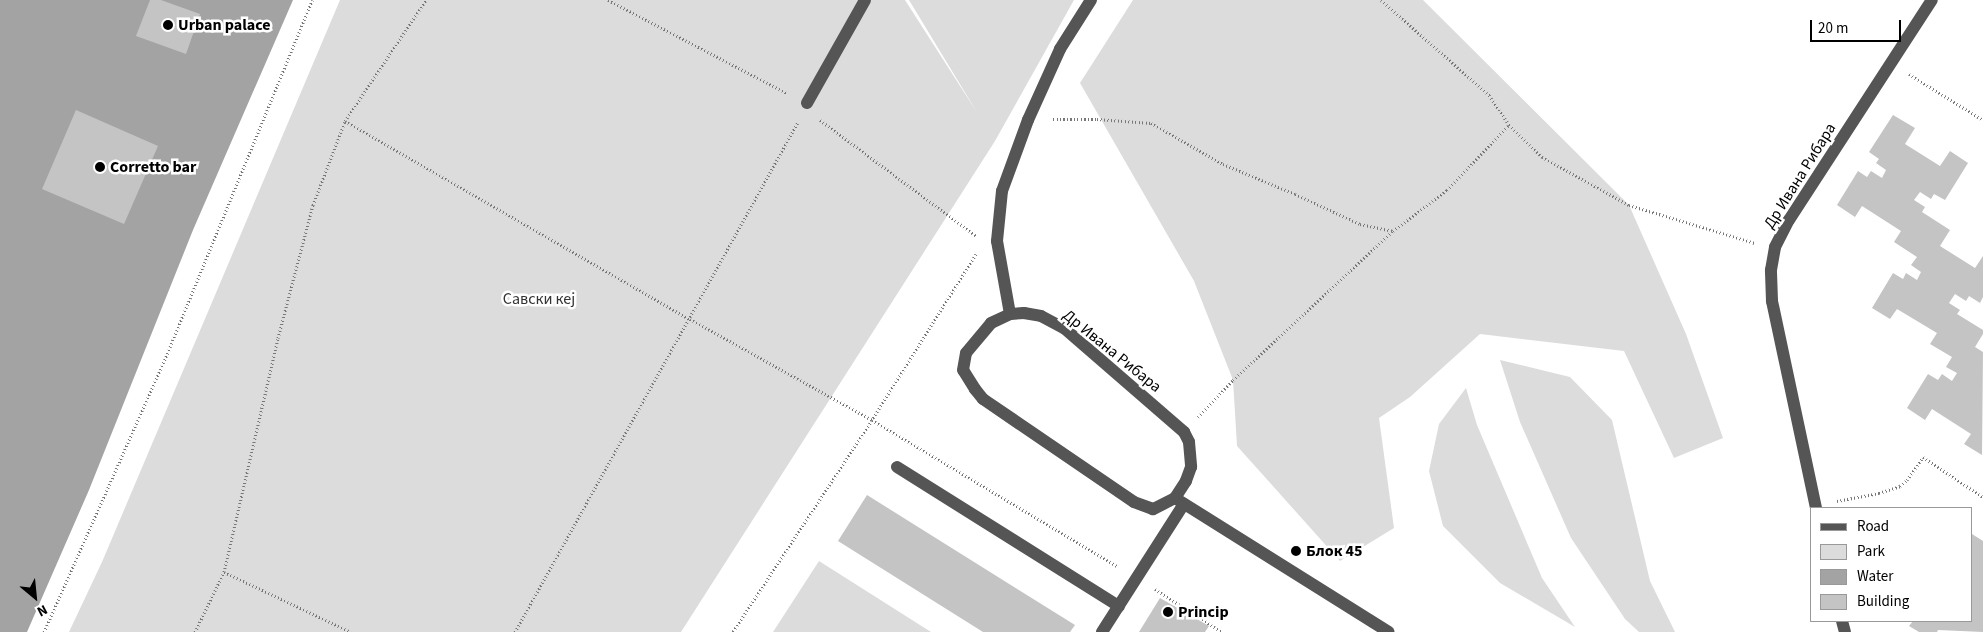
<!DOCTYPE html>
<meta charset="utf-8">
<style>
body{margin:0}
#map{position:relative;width:1983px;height:632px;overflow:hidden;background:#fff;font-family:"Source Sans 3",sans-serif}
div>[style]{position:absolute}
.green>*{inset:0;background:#dcdcdc}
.water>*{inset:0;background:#a3a3a3}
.building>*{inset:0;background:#c4c4c4}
.path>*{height:3px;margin-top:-1.5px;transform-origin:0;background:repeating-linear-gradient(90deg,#777 0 1px,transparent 0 3.5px)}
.minor>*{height:12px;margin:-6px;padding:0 6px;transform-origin:6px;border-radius:6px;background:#555}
.dots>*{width:14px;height:14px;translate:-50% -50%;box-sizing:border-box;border:2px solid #fff;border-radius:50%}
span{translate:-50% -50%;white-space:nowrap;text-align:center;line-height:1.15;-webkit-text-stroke:5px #fff;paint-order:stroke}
.poi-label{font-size:16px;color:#000;font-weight:700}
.left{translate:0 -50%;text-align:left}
.street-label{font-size:16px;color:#000}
.park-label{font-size:16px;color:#333}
.legend{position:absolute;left:1810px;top:507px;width:162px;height:115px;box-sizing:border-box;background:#fff;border:1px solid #999;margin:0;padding:6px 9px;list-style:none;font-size:15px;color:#000}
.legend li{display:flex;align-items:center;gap:10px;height:25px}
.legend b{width:25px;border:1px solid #999}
.north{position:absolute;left:10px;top:572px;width:50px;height:50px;-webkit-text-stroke:4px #fff;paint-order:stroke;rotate:152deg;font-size:14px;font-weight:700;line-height:20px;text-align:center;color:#000}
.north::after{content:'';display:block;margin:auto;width:18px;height:22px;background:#000;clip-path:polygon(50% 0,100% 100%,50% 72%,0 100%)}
.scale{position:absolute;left:1810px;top:20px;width:91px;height:22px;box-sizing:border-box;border:2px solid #000;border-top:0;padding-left:6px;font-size:15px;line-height:18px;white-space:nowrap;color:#000;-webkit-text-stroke:4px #fff;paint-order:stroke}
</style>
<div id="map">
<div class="green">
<i style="clip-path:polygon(340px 0,905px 0,978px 114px,909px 0,1074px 0,995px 141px,681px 632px,69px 632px,102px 562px)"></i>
<i style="clip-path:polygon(1133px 0,1423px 0,1629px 205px,1686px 334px,1723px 438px,1674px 458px,1624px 351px,1480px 334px,1410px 397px,1379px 418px,1394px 528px,1340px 561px,1237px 446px,1233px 380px,1194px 281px,1080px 83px)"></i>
<i style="clip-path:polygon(1500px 360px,1570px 377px,1612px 420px,1650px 581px,1675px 632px,1639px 632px,1625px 619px,1571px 538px,1520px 422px)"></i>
<i style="clip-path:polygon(1466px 388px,1477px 425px,1542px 578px,1575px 627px,1500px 583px,1443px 526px,1429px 471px,1439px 424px)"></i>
<i style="clip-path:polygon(819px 561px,931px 632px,773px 632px)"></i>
</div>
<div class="water">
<i style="clip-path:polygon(0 0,293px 0,193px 230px,89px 490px,27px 632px,0 632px)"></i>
</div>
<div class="building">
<i style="clip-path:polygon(150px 0,161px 0,200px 14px,186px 54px,136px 36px)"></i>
<i style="clip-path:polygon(76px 110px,158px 146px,124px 224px,42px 189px)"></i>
<i style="clip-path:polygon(1893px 115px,1915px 128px,1905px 144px,1940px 166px,1950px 151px,1968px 163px,1945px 200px,1934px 194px,1931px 199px,1920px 192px,1914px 200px,1925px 207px,1922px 212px,1950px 230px,1940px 246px,1975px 268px,1983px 256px,1983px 297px,1980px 303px,1969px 296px,1966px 301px,1955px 294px,1949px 303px,1960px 310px,1957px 314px,1983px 330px,1983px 334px,1975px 347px,1983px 352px,1982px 455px,1964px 444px,1971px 434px,1932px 409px,1925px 420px,1907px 408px,1928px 374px,1938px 380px,1942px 374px,1952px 381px,1957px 373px,1946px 367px,1952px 357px,1930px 344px,1937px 333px,1897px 309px,1890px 319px,1872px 308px,1893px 273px,1903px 279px,1906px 273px,1917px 280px,1921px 272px,1911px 265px,1917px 257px,1894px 242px,1901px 231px,1862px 206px,1855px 217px,1837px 205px,1858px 171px,1867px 177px,1871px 171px,1882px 178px,1886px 170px,1876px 163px,1879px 159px,1869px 152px)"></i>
<i style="clip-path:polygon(867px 495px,1075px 625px,1070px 632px,983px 632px,838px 541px)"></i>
<i style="clip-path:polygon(1972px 534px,1983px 541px,1983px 632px,1938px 630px,1937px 632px,1919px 632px,1909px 626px,1913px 621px,1972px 621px)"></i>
<i style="clip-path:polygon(1160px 598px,1209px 626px,1205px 632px,1139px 632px)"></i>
</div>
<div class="path">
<i style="left:608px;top:0;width:202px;rotate:27.5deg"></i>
<i style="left:1381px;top:0;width:144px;rotate:41.3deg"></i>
<i style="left:1489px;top:95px;width:36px;rotate:56deg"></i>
<i style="left:1509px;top:125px;width:46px;rotate:44.1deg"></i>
<i style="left:1542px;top:157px;width:99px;rotate:28.9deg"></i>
<i style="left:1629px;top:205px;width:132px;rotate:16.8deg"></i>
<i style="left:1909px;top:74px;width:87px;rotate:31.9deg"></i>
<i style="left:1053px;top:119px;width:44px"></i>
<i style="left:1097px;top:119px;width:54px;rotate:4.2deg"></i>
<i style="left:1151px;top:123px;width:83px;rotate:29.7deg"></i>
<i style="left:1223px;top:164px;width:78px;rotate:22.6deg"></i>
<i style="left:1295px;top:194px;width:72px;rotate:24.8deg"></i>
<i style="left:1360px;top:224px;width:34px;rotate:12deg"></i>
<i style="left:820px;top:120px;width:194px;rotate:36.6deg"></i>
<i style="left:345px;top:121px;width:398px;rotate:29.9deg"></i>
<i style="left:690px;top:319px;width:208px;rotate:29deg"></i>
<i style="left:872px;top:420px;width:254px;rotate:123.3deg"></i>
<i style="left:976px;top:254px;width:196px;rotate:122.1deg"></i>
<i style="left:872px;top:420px;width:285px;rotate:30.8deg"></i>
<i style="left:1198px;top:417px;width:51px;rotate:-46.6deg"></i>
<i style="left:1233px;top:380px;width:219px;rotate:-43deg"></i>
<i style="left:1393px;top:231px;width:68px;rotate:-37.2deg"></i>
<i style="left:1447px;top:190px;width:90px;rotate:-46.4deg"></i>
<i style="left:1837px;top:501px;width:43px;rotate:-10.8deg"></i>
<i style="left:1879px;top:493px;width:22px;rotate:-18deg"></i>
<i style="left:1900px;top:486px;width:9px;rotate:-41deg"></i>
<i style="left:1907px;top:480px;width:28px;rotate:-55deg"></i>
<i style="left:1923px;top:457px;width:72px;rotate:33.7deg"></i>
<i style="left:224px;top:572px;width:140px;rotate:25.3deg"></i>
<i style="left:1155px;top:589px;width:80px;rotate:32.7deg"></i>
<i style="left:44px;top:632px;width:312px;rotate:-66.1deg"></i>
<i style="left:170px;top:347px;width:375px;rotate:-67.7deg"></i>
<i style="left:195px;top:632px;width:67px;rotate:-64.2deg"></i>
<i style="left:224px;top:572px;width:240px;rotate:-77deg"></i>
<i style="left:278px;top:338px;width:138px;rotate:-75.3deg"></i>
<i style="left:313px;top:205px;width:90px;rotate:-69.1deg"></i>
<i style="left:345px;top:121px;width:146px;rotate:-56.2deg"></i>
<i style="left:515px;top:632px;width:583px;rotate:-60.97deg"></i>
</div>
<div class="minor">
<i style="left:807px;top:103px;width:118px;rotate:-60.6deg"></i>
<i style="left:1024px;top:313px;width:17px;rotate:10deg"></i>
<i style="left:1041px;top:316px;width:26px;rotate:28deg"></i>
<i style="left:1064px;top:328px;width:159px;rotate:40.9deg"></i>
<i style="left:1184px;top:432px;width:11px;rotate:63deg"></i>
<i style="left:1189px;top:442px;width:25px;rotate:85deg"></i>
<i style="left:1191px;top:467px;width:15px;rotate:110deg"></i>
<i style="left:1186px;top:481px;width:20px;rotate:123deg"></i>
<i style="left:1175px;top:498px;width:25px;rotate:153deg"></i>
<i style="left:1153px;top:509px;width:20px;rotate:-160deg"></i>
<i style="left:1134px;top:502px;width:183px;rotate:-145.7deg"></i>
<i style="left:983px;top:399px;width:13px;rotate:-129deg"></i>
<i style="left:975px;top:389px;width:22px;rotate:-122deg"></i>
<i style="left:963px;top:370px;width:17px;rotate:-80deg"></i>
<i style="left:966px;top:353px;width:39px;rotate:-50deg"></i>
<i style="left:991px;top:323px;width:21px;rotate:-25deg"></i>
<i style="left:1010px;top:314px;width:14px;rotate:-4deg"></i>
<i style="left:1010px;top:314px;width:74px;rotate:-100.1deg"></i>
<i style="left:997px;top:241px;width:50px;rotate:-84.3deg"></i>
<i style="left:1002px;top:191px;width:76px;rotate:-69.9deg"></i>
<i style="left:1028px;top:120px;width:78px;rotate:-65.7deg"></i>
<i style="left:1060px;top:49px;width:58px;rotate:-57.7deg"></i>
<i style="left:897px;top:467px;width:262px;rotate:32.1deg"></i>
<i style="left:1175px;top:498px;width:252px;rotate:32.1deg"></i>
<i style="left:1816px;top:508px;width:212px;rotate:-102deg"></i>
<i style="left:1772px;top:301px;width:31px;rotate:-92deg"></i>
<i style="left:1771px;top:270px;width:23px;rotate:-80deg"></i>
<i style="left:1775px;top:247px;width:30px;rotate:-63deg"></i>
<i style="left:1789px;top:220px;width:262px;rotate:-57deg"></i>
<i style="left:1842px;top:621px;width:11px;rotate:75deg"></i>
<i style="left:1102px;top:632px;width:152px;rotate:-57.4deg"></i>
</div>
<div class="dots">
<i style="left:168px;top:25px;background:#000"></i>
<i style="left:100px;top:167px;background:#000"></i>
<i style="left:1296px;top:551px;background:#000"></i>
<i style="left:1168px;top:612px;background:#000"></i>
</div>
<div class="poi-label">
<span class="left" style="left:178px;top:25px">Urban palace</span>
<span class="left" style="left:110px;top:167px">Corretto bar</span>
<span class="left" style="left:1306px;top:551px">Блок 45</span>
<span class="left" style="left:1178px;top:612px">Princip</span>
</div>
<div class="street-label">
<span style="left:1800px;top:176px;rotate:-58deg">Др Ивана Рибара</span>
<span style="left:1112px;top:351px;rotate:39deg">Др Ивана Рибара</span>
</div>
<div class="park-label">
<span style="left:539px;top:299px">Савски кеј</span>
</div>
<ul class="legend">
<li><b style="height:6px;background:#555"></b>Road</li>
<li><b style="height:14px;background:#dcdcdc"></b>Park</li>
<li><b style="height:14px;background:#a3a3a3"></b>Water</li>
<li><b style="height:14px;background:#c4c4c4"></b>Building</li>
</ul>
<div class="north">N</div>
<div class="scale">20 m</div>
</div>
